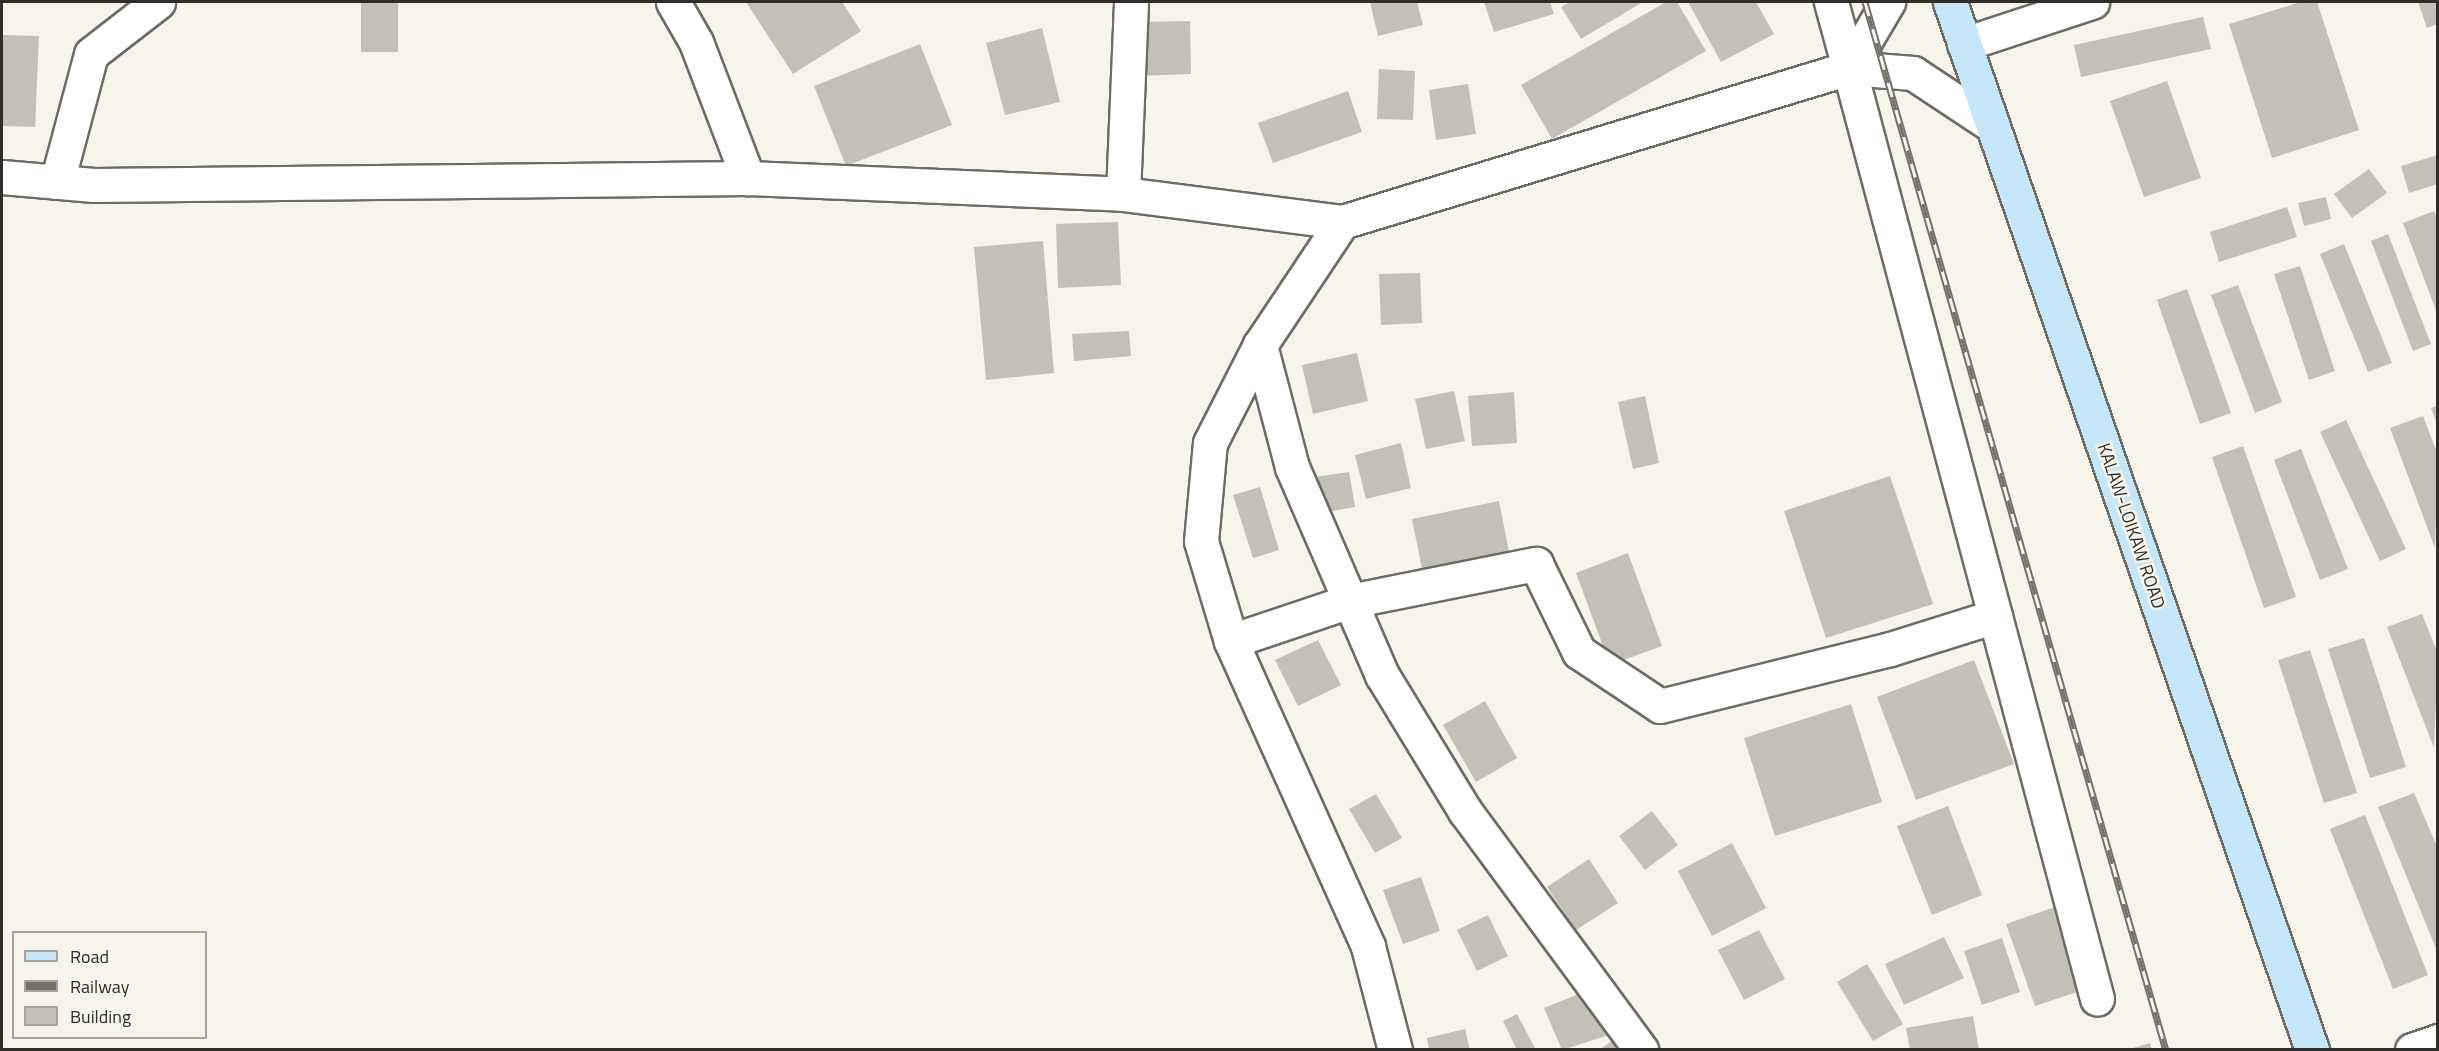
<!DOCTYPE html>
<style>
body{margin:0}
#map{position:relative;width:2439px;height:1051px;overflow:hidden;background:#f7f4ec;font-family:"Titillium Web",sans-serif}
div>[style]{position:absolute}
.building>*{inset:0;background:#c3c0b8}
.roads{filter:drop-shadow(2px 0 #6e6b64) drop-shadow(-2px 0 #6e6b64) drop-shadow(0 2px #6e6b64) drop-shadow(0 -2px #6e6b64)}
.minor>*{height:33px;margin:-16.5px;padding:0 16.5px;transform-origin:16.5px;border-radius:16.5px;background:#fff}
.major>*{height:33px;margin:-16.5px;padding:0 16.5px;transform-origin:16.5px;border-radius:16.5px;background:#c6e6f9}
.rail>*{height:7px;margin-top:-3.5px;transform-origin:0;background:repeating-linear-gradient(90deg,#f7f4ec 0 14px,#72716c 0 28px);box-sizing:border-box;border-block:2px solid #72716c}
span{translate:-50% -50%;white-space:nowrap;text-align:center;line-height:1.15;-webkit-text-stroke:5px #f7f4ec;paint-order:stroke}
.street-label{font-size:18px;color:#2e2d2a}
.frame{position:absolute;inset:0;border:3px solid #2e2d2a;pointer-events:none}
.legend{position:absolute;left:12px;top:931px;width:195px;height:108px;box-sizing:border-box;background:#f7f4ec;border:2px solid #a7a49e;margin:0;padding:8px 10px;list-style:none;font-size:18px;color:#2e2d2a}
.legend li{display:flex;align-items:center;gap:12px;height:30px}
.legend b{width:30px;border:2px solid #a7a49e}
</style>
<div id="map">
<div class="building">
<i style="clip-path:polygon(361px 2px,398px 2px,398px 52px,361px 52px)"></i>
<i style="clip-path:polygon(746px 2px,842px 2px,861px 31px,793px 74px)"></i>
<i style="clip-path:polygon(1370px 2px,1417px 2px,1423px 25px,1378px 36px)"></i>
<i style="clip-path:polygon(1484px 2px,1550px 2px,1554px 14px,1494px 32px)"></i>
<i style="clip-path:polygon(1570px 2px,1643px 2px,1581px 39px,1561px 7px)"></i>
<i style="clip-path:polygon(1666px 2px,1677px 2px,1706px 51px,1552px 139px,1521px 85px)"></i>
<i style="clip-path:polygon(1688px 2px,1756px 2px,1774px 34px,1721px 62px)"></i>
<i style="clip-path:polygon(2301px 2px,2317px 2px,2359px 130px,2272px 158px,2229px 24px)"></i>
<i style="clip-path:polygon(2418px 2px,2438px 2px,2438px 24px,2427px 28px)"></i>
<i style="clip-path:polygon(2203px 17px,2211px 49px,2081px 77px,2074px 45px)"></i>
<i style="clip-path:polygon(1190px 21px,1191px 74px,1138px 76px,1136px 22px)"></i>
<i style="clip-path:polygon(1042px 28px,1060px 102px,1005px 115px,986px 43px)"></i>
<i style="clip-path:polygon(2px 35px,39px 36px,35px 127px,2px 126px)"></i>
<i style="clip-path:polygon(920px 44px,952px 125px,846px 166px,814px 86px)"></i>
<i style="clip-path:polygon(1379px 69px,1415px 71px,1413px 120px,1377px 119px)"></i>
<i style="clip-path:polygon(2167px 81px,2201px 178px,2144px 197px,2110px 101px)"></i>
<i style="clip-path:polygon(1468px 84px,1476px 134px,1436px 140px,1429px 90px)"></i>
<i style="clip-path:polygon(1348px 91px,1362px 132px,1273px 163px,1258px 123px)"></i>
<i style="clip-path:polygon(2438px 155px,2438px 184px,2409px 193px,2401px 166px)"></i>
<i style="clip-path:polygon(2369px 169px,2387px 193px,2352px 218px,2334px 194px)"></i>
<i style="clip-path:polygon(2326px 197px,2331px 219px,2304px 226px,2298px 203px)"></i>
<i style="clip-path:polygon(2287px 207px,2297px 237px,2219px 262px,2210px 232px)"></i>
<i style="clip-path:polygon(2434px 211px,2438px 220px,2437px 313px,2403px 223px)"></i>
<i style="clip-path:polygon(1118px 222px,1121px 285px,1058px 288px,1056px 224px)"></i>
<i style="clip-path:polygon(2388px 234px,2431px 344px,2413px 351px,2371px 241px)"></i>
<i style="clip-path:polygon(1043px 241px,1054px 373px,986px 380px,974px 247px)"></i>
<i style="clip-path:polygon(2344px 244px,2392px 363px,2368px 372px,2320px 254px)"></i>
<i style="clip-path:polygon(2300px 266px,2335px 371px,2309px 380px,2274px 274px)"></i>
<i style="clip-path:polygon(1420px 273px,1422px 323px,1381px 325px,1379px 274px)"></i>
<i style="clip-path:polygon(2238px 285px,2282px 402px,2255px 413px,2211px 295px)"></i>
<i style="clip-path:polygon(2187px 289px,2231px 413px,2200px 424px,2157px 300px)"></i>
<i style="clip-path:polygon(1129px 331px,1131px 356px,1074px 361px,1072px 334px)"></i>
<i style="clip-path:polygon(1357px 353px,1368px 401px,1313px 414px,1302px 365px)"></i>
<i style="clip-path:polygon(1454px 391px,1465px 441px,1426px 449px,1415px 399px)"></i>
<i style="clip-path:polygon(1514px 392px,1517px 443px,1472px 446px,1468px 396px)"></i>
<i style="clip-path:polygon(1645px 396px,1659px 463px,1633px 469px,1618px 402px)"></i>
<i style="clip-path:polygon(2438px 405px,2438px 424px,2437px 424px,2431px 408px)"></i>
<i style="clip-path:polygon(2423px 416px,2438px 455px,2435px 548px,2390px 428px)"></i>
<i style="clip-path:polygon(2346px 420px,2406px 549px,2380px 561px,2320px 432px)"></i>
<i style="clip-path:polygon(1401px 443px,1411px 488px,1366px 499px,1355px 455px)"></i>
<i style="clip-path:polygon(2243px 446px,2296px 597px,2264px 608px,2212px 457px)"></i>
<i style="clip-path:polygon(2301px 449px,2348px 569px,2320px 580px,2274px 460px)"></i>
<i style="clip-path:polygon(1349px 472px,1355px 507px,1321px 513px,1315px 477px)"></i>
<i style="clip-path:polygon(1890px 476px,1933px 604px,1826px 638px,1784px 511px)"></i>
<i style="clip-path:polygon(1260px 487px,1279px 550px,1253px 558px,1233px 495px)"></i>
<i style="clip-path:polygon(1499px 501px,1509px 552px,1422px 569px,1412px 519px)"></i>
<i style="clip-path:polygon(1628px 553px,1662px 646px,1610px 665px,1576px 573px)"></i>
<i style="clip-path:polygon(2422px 614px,2438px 654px,2434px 748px,2387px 627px)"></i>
<i style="clip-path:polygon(2364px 638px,2406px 767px,2370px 778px,2328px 649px)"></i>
<i style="clip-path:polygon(1318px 640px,1341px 685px,1298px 706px,1275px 660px)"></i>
<i style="clip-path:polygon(2310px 650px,2357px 793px,2324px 803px,2278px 660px)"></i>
<i style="clip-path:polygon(1974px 660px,2014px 764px,1916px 800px,1877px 697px)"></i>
<i style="clip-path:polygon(1485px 701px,1517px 758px,1476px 782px,1443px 725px)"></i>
<i style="clip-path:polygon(1851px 704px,1882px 802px,1775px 836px,1744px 738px)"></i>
<i style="clip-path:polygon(2414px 793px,2438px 849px,2437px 951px,2378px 807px)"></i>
<i style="clip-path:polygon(1376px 794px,1402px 838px,1375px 853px,1349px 809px)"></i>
<i style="clip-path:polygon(1948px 806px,1982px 895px,1932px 915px,1897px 826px)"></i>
<i style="clip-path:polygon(1652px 811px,1678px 845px,1645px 870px,1619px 836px)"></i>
<i style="clip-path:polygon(2365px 815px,2428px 975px,2393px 989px,2330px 829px)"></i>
<i style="clip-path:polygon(1732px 843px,1766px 908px,1712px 936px,1678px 871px)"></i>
<i style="clip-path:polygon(1589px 859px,1618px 903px,1576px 930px,1547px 887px)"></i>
<i style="clip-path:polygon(1421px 877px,1440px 931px,1403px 944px,1383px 890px)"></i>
<i style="clip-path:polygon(2055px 907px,2083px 990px,2035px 1006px,2006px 924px)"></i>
<i style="clip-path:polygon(1488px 915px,1508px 956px,1477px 971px,1457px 930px)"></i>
<i style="clip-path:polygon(1759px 930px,1785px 979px,1744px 1000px,1718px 950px)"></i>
<i style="clip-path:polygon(1944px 937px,1964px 978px,1904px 1005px,1885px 964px)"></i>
<i style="clip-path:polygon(2002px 938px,2020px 992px,1982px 1005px,1964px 951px)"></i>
<i style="clip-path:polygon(1867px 964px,1903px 1024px,1873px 1041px,1837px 982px)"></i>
<i style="clip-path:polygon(1589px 990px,1609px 1035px,1562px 1050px,1544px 1008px)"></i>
<i style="clip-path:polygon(1517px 1014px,1536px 1050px,1517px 1050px,1503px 1021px)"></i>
<i style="clip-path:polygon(1973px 1016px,1979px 1050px,1910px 1050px,1906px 1028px)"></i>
<i style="clip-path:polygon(1465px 1029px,1470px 1050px,1429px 1050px,1427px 1038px)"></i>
<i style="clip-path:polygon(1613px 1040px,1620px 1050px,1599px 1050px)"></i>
<i style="clip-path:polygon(2150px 1043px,2152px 1050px,2130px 1050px,2130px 1049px)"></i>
</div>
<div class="roads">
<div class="minor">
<i style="left:673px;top:2px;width:46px;rotate:60.1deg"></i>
<i style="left:696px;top:42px;width:146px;rotate:69.1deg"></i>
<i style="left:1831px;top:2px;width:68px;rotate:74.7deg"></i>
<i style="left:1964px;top:44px;width:135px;rotate:-18.2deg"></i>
<i style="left:1993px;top:126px;width:96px;rotate:-146.5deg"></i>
<i style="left:1913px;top:73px;width:64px;rotate:-175.5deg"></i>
<i style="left:1849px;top:68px;width:963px;rotate:75.08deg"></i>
<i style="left:2px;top:177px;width:92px;rotate:5deg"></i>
<i style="left:94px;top:185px;width:654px;rotate:-0.61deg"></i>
<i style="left:748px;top:178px;width:375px;rotate:2.4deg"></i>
<i style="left:1123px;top:194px;width:221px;rotate:7.3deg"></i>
<i style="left:57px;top:182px;width:132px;rotate:-75.1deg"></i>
<i style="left:91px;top:54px;width:85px;rotate:-37.8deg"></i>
<i style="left:1123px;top:194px;width:192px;rotate:-87.6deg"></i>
<i style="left:1260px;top:345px;width:126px;rotate:75.3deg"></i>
<i style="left:1292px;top:467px;width:227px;rotate:66.6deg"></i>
<i style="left:1382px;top:675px;width:159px;rotate:58.6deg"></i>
<i style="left:1465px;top:811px;width:297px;rotate:53.6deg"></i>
<i style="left:1231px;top:641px;width:126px;rotate:-18.6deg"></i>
<i style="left:1350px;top:601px;width:190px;rotate:-11.3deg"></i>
<i style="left:1536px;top:564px;width:98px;rotate:64deg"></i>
<i style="left:1579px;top:652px;width:97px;rotate:33.7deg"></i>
<i style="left:1660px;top:706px;width:237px;rotate:-13.9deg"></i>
<i style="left:1890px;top:649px;width:110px;rotate:-17.4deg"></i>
<i style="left:1395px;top:1050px;width:107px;rotate:-104.6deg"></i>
<i style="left:1368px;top:946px;width:334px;rotate:-114.2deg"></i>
<i style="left:1231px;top:641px;width:104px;rotate:-106.7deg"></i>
<i style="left:1201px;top:541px;width:98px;rotate:-84.8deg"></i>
<i style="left:1210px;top:443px;width:110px;rotate:-63deg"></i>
<i style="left:1260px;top:345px;width:148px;rotate:-56.3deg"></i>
<i style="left:1342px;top:222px;width:530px;rotate:-16.9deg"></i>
<i style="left:1849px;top:68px;width:77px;rotate:-59.4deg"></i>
<i style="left:2412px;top:1050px;width:28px;rotate:-19deg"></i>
</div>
<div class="major">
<i style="left:1950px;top:2px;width:1109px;rotate:70.94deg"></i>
</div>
</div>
<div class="rail">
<i style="left:1865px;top:2px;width:1090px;rotate:73.98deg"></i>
</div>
<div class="street-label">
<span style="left:2131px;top:526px;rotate:71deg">KALAW-LOIKAW ROAD</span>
</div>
<div class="frame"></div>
<ul class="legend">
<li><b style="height:8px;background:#c6e6f9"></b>Road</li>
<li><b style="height:8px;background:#72716c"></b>Railway</li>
<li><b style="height:16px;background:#c3c0b8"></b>Building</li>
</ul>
</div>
